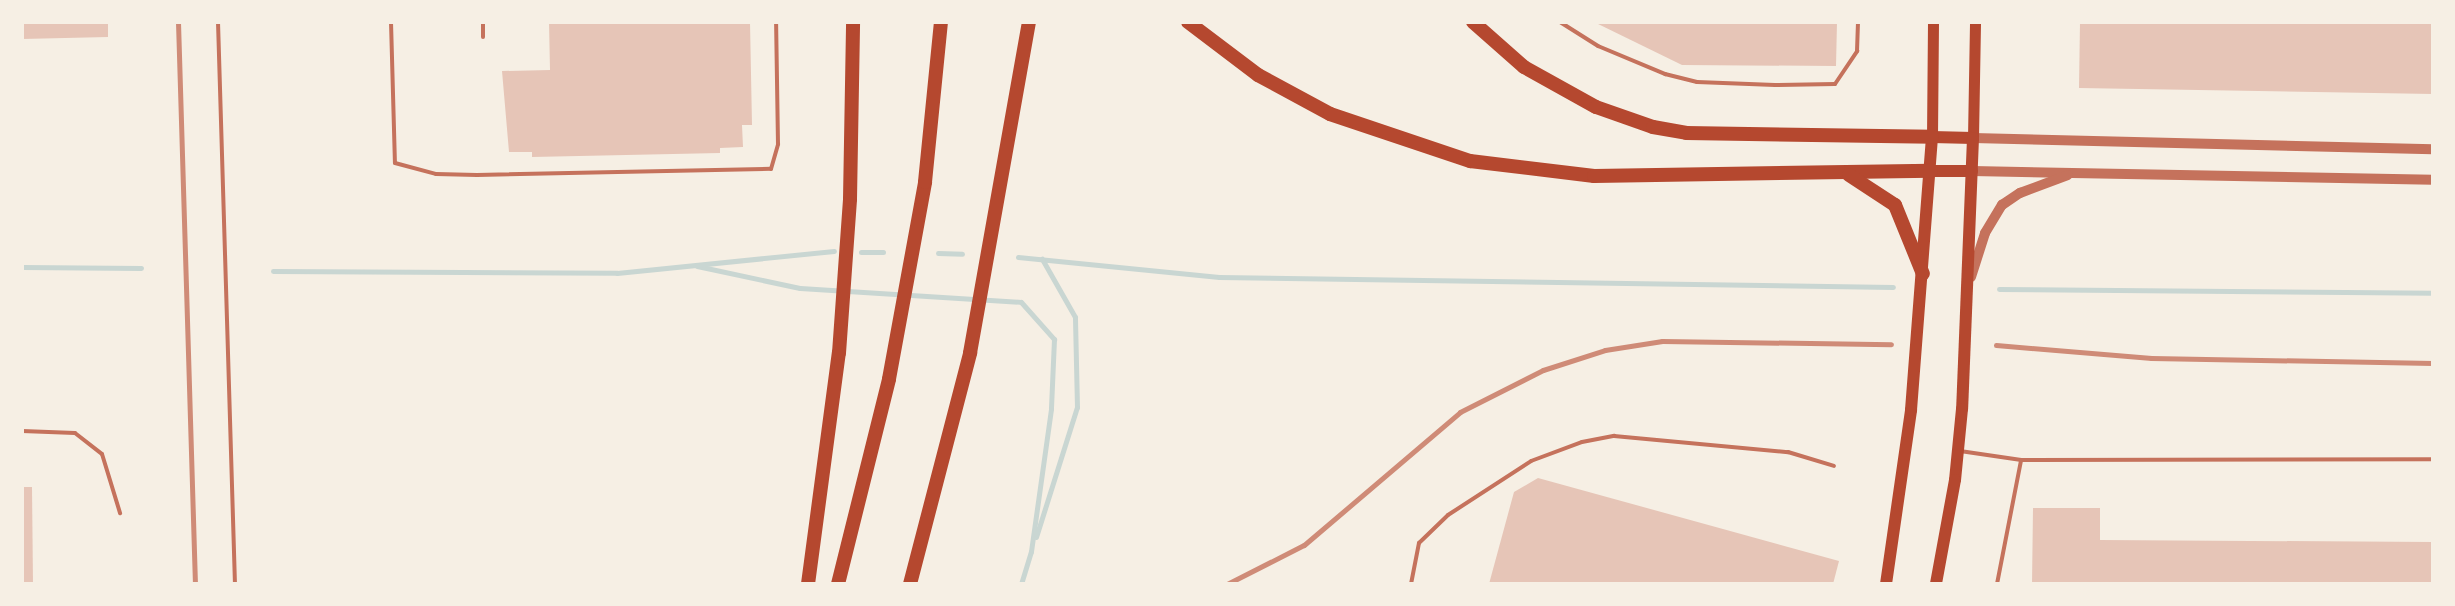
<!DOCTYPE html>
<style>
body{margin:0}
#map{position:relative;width:2455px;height:606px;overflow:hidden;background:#f6efe4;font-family:"Zilla Slab",serif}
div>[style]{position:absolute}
.stream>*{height:5px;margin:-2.5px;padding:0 2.5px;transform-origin:2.5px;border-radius:2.5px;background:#c9d6d2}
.building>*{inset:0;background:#e6c5b7}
.service>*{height:4px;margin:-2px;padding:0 2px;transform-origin:2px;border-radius:2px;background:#c5725c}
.tertiary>*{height:10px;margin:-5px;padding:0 5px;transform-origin:5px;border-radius:5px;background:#c5725c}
.secondary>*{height:11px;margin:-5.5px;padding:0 5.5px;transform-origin:5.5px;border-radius:5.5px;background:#b5482f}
.primary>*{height:12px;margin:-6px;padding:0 6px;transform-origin:6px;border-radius:6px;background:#b5482f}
.motorway>*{height:14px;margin:-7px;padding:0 7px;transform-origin:7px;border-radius:7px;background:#b5482f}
.rail>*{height:5px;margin:-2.5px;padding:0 2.5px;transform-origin:2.5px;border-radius:2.5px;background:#cf8b77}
span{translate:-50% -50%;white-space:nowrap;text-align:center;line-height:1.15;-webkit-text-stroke:6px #f6efe4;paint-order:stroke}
.frame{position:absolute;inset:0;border:24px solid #f6efe4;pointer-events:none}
</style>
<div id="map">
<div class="stream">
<i style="left:861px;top:252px;width:22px"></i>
<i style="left:938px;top:253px;width:24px;rotate:2deg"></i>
<i style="left:1018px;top:257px;width:202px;rotate:5.7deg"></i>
<i style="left:1219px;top:277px;width:674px;rotate:0.85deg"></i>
<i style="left:697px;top:266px;width:105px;rotate:12.1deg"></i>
<i style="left:800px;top:288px;width:221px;rotate:3.6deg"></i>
<i style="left:1021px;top:302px;width:50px;rotate:48.3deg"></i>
<i style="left:1054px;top:339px;width:70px;rotate:92.5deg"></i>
<i style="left:1051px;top:409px;width:144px;rotate:98deg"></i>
<i style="left:22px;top:267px;width:119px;rotate:0.5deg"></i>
<i style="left:273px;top:271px;width:344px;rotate:0.3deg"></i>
<i style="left:617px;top:273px;width:218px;rotate:-5.8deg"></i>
<i style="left:1999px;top:289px;width:434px;rotate:0.5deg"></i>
<i style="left:1036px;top:537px;width:136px;rotate:-72.5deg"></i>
<i style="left:1077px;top:407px;width:90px;rotate:-91.3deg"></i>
<i style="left:1075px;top:317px;width:67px;rotate:-119.6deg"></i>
<i style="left:1021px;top:584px;width:34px;rotate:-73deg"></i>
</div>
<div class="building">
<i style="clip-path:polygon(22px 22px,108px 22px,108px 37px,22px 39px)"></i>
<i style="clip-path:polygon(549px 22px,750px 22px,752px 125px,742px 125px,743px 147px,720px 148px,720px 153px,532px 157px,532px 152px,509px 152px,502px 71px,550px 70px)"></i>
<i style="clip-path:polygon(1594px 22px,1837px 22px,1836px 66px,1682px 65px)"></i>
<i style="clip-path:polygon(2080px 22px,2433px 22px,2433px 94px,2079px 88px)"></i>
<i style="clip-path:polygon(1538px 478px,1839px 561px,1833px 584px,1489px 584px,1514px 492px)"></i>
<i style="clip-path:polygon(22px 487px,32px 487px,33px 584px,22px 584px)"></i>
<i style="clip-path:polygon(2033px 508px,2100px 508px,2100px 540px,2433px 542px,2433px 584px,2032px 584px)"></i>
</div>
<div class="service">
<i style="left:218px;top:22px;width:562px;rotate:88.27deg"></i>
<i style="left:391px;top:22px;width:141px;rotate:88.4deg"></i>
<i style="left:395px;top:163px;width:42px;rotate:15deg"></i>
<i style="left:436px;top:174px;width:41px;rotate:1.4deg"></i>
<i style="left:477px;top:175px;width:294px;rotate:-1.2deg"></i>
<i style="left:771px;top:169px;width:26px;rotate:-74deg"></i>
<i style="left:778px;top:144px;width:122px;rotate:-90.9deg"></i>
<i style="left:483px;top:22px;width:15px;rotate:90deg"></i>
<i style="left:1560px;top:22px;width:45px;rotate:32.3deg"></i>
<i style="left:1598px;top:46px;width:73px;rotate:22.7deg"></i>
<i style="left:1665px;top:74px;width:33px;rotate:14deg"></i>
<i style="left:1697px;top:82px;width:78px;rotate:2.2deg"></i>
<i style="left:1775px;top:85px;width:60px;rotate:-1deg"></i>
<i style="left:1835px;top:84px;width:40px;rotate:-56deg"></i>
<i style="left:1857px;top:51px;width:29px;rotate:-88deg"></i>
<i style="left:22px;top:431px;width:53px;rotate:2.2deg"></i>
<i style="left:75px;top:433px;width:34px;rotate:38deg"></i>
<i style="left:102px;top:454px;width:62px;rotate:73deg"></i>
<i style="left:1960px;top:451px;width:62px;rotate:8.4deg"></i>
<i style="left:2021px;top:460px;width:412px;rotate:-0.1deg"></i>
<i style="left:1411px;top:584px;width:42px;rotate:-79deg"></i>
<i style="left:1419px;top:543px;width:40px;rotate:-44deg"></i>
<i style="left:1448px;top:515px;width:99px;rotate:-33deg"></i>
<i style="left:1531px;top:461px;width:54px;rotate:-20.4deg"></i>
<i style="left:1582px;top:442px;width:33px;rotate:-11deg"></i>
<i style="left:1614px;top:436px;width:175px;rotate:5.3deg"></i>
<i style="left:1788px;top:452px;width:48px;rotate:16.9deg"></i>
<i style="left:1997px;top:584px;width:126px;rotate:-79deg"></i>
</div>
<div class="tertiary">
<i style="left:1973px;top:138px;width:460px;rotate:1.4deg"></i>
<i style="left:1972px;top:171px;width:461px;rotate:1.1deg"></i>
<i style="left:1971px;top:277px;width:46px;rotate:-72.3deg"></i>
<i style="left:1985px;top:233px;width:33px;rotate:-59deg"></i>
<i style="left:2002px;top:205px;width:22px;rotate:-34deg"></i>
<i style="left:2020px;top:193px;width:51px;rotate:-20.6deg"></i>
</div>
<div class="secondary">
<i style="left:1932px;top:137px;width:115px;rotate:-89.5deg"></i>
<i style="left:1973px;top:138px;width:116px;rotate:-89deg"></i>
</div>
<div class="primary">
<i style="left:1931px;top:171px;width:41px"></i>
<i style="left:1886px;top:584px;width:176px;rotate:-81.8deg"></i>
<i style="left:1911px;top:410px;width:274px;rotate:-85.6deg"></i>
<i style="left:1932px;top:137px;width:41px;rotate:1.4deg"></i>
<i style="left:1973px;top:138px;width:271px;rotate:92.3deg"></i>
<i style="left:1962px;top:409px;width:71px;rotate:95.6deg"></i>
<i style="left:1955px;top:480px;width:106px;rotate:100.4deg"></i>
</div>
<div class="motorway">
<i style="left:1188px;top:22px;width:88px;rotate:37.1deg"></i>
<i style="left:1258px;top:75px;width:82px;rotate:28.4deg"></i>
<i style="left:1330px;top:114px;width:148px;rotate:18.6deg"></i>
<i style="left:1470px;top:161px;width:125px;rotate:6.9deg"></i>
<i style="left:1594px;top:176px;width:337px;rotate:-0.9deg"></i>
<i style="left:1473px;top:22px;width:68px;rotate:41.4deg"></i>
<i style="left:1524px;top:67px;width:82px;rotate:29.1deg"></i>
<i style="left:1596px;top:107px;width:60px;rotate:19.3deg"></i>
<i style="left:1653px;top:127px;width:34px;rotate:10deg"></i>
<i style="left:1686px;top:133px;width:246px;rotate:0.9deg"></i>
<i style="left:1849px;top:175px;width:55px;rotate:33.1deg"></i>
<i style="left:1895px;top:205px;width:74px;rotate:67.9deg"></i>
<i style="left:808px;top:584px;width:233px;rotate:-82.4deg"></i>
<i style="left:839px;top:353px;width:154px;rotate:-85.9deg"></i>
<i style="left:850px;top:199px;width:177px;rotate:-89deg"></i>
<i style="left:838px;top:584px;width:211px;rotate:-76deg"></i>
<i style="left:889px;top:379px;width:200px;rotate:-79.6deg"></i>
<i style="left:925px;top:182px;width:161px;rotate:-84.3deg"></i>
<i style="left:910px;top:584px;width:239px;rotate:-75.4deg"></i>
<i style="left:970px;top:353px;width:336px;rotate:-79.9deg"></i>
</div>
<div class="rail">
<i style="left:178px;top:22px;width:562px;rotate:88.27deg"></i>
<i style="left:1996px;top:345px;width:156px;rotate:4.8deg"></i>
<i style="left:2151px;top:358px;width:282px;rotate:1deg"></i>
<i style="left:1227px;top:584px;width:86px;rotate:-26.9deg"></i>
<i style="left:1304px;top:545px;width:205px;rotate:-40.4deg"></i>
<i style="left:1460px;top:412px;width:93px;rotate:-26.8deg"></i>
<i style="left:1543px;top:370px;width:65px;rotate:-17.9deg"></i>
<i style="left:1605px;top:350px;width:58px;rotate:-9deg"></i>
<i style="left:1662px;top:341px;width:229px;rotate:0.8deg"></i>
</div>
<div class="frame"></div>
</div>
